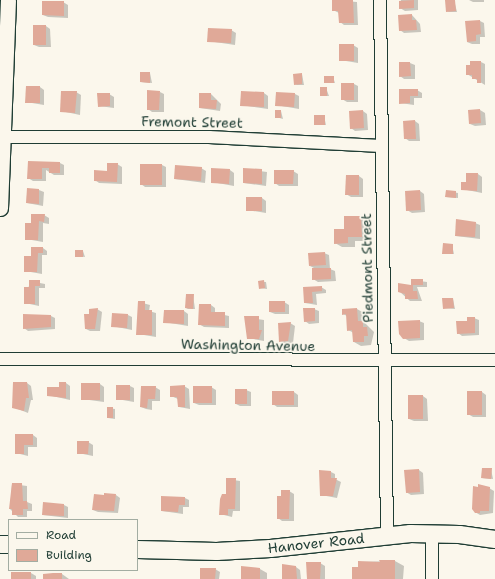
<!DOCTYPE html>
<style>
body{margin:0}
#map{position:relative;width:495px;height:579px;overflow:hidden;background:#fbf7ec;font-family:"Shantell Sans",sans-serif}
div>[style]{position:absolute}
.shadow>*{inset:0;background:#0003}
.building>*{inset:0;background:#e0a998}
.roads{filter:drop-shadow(1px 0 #1f3d34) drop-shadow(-1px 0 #1f3d34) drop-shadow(0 1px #1f3d34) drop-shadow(0 -1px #1f3d34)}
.minor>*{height:12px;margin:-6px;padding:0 6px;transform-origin:6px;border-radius:6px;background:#fbf7ec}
.tertiary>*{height:15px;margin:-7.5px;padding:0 7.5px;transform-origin:7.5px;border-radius:7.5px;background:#fbf7ec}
.secondary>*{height:17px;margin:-8.5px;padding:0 8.5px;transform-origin:8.5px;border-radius:8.5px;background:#fbf7ec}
span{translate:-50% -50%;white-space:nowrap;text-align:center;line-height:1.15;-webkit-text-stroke:3.5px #fbf7ec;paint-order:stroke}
.street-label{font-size:14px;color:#1f3d34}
.legend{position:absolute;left:8px;top:519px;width:130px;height:52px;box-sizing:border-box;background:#fbf7ec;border:1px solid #a3ada2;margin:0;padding:5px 7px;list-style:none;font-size:12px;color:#1f3d34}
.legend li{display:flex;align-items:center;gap:8px;height:20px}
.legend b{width:20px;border:1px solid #a3ada2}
</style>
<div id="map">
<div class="shadow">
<i style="clip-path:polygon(333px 0,357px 2px,358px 25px,344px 25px,340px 22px,339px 13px,333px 10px)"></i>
<i style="clip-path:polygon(401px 0,418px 0,418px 10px,405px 11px,400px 8px)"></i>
<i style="clip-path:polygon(454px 0,457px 12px,449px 12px,447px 11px)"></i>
<i style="clip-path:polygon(469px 0,484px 0,484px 2px,473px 2px)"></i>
<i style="clip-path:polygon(63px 2px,68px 5px,68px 18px,48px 17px,43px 15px)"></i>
<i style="clip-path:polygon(412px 15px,420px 24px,421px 32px,404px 33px,400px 30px)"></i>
<i style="clip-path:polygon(480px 21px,484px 23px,485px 37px,480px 37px,480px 44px,472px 44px,467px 42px)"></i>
<i style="clip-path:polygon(46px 26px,50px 29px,51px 47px,39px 47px,34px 45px)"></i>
<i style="clip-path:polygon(231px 30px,236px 33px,235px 45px,208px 41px)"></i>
<i style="clip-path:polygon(353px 45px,358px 48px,358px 63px,340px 60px)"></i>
<i style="clip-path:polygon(481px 62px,485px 64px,485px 85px,467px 74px)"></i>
<i style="clip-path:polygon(410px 63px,415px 65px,415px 79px,404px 79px,400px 76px)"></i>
<i style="clip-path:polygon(150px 73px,152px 83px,141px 82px)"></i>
<i style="clip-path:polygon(302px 74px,304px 85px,297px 85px,295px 84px)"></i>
<i style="clip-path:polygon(333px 77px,335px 83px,325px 82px)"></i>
<i style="clip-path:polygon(354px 84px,358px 86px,358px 102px,347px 102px,342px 99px)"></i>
<i style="clip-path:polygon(40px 87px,44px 90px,44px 105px,26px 102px)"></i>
<i style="clip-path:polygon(326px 88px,329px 96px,323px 96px,321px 95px)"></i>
<i style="clip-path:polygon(417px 90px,422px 93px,422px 98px,414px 98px,414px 105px,400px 103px)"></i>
<i style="clip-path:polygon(76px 92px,81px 95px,80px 115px,61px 111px)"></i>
<i style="clip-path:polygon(160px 92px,164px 94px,164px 112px,152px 112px,148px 109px)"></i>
<i style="clip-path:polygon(264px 93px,268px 96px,268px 109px,241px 105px)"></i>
<i style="clip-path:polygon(109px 94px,114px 97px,114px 108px,99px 106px)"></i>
<i style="clip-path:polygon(211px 94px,221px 104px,220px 111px,200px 108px)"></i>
<i style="clip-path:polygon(295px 94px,299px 96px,299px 109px,276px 105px)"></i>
<i style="clip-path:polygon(480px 110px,485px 113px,486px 125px,475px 126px,470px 124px)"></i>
<i style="clip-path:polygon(281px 111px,283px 119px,276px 117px)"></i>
<i style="clip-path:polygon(363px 111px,367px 114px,368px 130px,355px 131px,351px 128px)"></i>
<i style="clip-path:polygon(324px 116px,326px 125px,315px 124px)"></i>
<i style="clip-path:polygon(415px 121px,419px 124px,420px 141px,409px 141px,405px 138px)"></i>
<i style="clip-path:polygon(29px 162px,60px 163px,64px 165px,64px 175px,54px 175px,46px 170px,46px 181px,33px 181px,28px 178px)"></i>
<i style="clip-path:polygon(117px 164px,122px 167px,122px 184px,99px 183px,95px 180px)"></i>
<i style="clip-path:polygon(162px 165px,166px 167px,166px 187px,145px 187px,141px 184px)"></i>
<i style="clip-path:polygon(201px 168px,206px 171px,205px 183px,175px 179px)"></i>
<i style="clip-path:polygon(244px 169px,267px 172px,266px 186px,244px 183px)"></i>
<i style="clip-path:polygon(230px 170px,234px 173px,234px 186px,212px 182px)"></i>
<i style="clip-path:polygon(293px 171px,298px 174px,298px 186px,279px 186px,275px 183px)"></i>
<i style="clip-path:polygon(478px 174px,482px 177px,482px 193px,462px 189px)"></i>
<i style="clip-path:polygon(359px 176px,363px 179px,363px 197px,351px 197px,346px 194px)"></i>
<i style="clip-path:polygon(39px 190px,44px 192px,43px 206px,27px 203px)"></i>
<i style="clip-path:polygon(420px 191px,424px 194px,425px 212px,412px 213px,407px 210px)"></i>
<i style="clip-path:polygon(447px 191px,458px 193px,458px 198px,446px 197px)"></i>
<i style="clip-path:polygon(262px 198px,266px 201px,266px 213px,247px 210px)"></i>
<i style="clip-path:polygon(44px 215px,49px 218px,49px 224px,43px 223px,43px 242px,26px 239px,32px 224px)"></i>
<i style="clip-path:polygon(361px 217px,368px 221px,368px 241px,355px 241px,355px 247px,342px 247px,335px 243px,345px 230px)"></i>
<i style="clip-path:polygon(475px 223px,480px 225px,480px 239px,456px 236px)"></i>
<i style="clip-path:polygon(452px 245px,454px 254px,443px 253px)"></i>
<i style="clip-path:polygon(43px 248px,47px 251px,47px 255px,42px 255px,42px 274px,25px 271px,32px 257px)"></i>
<i style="clip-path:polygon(83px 251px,85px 257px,76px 256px)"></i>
<i style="clip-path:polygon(324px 253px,329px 255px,330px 269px,335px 271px,336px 281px,318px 282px,313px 279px,316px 269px,310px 266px)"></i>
<i style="clip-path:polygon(412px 280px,427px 282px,427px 287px,417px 287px,422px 301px,410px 301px,399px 291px,412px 286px)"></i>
<i style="clip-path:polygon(30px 281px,45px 284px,45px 288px,39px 288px,39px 306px,25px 303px)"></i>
<i style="clip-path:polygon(260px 282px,266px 282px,267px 289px,260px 288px)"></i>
<i style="clip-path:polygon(321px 287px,326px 290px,326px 293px,316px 294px,317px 305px,305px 303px,304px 288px)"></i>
<i style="clip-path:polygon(193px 295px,195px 309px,188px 309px,186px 308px)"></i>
<i style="clip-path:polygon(453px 299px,455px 309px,444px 308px)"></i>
<i style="clip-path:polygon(139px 302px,150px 305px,149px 311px,156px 313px,156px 337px,138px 334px)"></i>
<i style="clip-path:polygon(284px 302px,289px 305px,289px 314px,275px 314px,270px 312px)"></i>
<i style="clip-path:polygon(211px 305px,215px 308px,215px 313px,229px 316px,229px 328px,204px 327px,199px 324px)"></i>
<i style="clip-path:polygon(97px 309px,102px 312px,100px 331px,90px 331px,86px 329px,90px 315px)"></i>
<i style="clip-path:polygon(314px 309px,319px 311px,319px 323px,309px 324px,305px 321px)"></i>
<i style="clip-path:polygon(357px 309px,364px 313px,364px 322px,374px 332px,371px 345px,361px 346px,354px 342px,354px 333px,348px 330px,347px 316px,343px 314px)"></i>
<i style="clip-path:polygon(184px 311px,188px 314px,188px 326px,164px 322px)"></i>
<i style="clip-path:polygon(128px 315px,132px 317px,132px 330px,112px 326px)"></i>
<i style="clip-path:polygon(51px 316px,55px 318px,55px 329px,28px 331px,24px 328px)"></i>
<i style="clip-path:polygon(245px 317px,264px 320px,264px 341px,248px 338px)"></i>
<i style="clip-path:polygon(474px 318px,479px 320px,479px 335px,462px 336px,458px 333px)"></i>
<i style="clip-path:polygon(419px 321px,424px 323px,424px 340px,409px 341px,404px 338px)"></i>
<i style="clip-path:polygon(290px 323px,295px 326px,293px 343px,285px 344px,280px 341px)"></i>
<i style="clip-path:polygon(27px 383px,31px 386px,33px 400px,31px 400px,28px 413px,13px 407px)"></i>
<i style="clip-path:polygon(66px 383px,70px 386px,70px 400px,48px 395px)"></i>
<i style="clip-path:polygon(100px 384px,104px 387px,104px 402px,82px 399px)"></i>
<i style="clip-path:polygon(130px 386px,134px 388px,134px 402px,117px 399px)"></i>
<i style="clip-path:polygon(184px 386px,189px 389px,190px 409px,179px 407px,178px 399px,171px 396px)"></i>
<i style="clip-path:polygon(155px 387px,160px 390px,160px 401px,152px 401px,152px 410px,146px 409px,141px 407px)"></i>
<i style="clip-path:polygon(211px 387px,216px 390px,216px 405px,199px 405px,194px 403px)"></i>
<i style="clip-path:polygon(246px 390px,251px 392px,251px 406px,240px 406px,236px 404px)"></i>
<i style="clip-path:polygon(294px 392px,298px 395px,298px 407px,277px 407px,273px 404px)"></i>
<i style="clip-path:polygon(482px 392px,486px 395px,486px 417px,473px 417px,468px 414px)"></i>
<i style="clip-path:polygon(423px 396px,427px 399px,428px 421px,414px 421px,409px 419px)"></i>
<i style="clip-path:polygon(108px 408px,115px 409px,115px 419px,108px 418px)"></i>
<i style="clip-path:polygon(33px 435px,37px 438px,37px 447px,28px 447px,28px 456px,16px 453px)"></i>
<i style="clip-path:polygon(88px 442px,93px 445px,93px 456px,78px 453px)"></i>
<i style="clip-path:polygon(491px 469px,493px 479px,482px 478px)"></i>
<i style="clip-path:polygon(419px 470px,423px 473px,424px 494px,411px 495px,406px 492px)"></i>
<i style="clip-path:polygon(331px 472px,335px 474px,335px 479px,341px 482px,337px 498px,321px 495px)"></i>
<i style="clip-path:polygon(227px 479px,240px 481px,240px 511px,233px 511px,232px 517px,220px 514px,227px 495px)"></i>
<i style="clip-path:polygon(12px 484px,27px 486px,27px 502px,32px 504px,32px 511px,27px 511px,27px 517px,18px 517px,10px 509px)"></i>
<i style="clip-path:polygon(489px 488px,494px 491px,493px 513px,480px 515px,475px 512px)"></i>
<i style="clip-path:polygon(289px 491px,294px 494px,294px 521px,282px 521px,278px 518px,282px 497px)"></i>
<i style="clip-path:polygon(116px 495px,120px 498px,118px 513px,98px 512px,93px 510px)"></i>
<i style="clip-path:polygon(185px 498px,189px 500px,189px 507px,183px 507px,183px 514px,162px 511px)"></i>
<i style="clip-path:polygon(64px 505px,68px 507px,68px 518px,43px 515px)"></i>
<i style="clip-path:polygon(395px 561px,404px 566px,403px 579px,353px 579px,359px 568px,359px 562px)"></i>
<i style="clip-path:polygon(320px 563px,325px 566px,325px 579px,308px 579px)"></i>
<i style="clip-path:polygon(296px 567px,300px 570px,301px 579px,283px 579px)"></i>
<i style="clip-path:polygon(215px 569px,220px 572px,219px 579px,201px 579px)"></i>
<i style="clip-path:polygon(260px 569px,267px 573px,267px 579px,242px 579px)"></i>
<i style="clip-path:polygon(12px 573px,31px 573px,36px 576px,36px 579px,12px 579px)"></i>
<i style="clip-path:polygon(62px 574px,69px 579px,44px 579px,44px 575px)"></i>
</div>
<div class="building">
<i style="clip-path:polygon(332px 0,353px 0,354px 23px,339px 23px,338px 11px,332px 11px)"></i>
<i style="clip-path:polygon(414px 0,414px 8px,399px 9px,399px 1px)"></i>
<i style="clip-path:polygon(445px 0,455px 0,456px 11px,446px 12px)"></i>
<i style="clip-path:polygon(42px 1px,64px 1px,64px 16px,42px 15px)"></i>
<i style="clip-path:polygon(412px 14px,412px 20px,416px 20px,417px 30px,399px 31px,398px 15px)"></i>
<i style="clip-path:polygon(480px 20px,481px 34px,476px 35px,476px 41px,467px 42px,465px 21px)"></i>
<i style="clip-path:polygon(33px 25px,46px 25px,46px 45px,33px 45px)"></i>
<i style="clip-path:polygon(208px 28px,232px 29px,231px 43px,207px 42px)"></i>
<i style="clip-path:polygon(339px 44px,354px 44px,354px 61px,339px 61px)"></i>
<i style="clip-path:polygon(470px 61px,481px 61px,481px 83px,477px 83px,477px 79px,472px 79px,472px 75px,466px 75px,466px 65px,470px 65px)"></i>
<i style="clip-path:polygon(399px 62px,410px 62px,411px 76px,399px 77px)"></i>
<i style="clip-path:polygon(140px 72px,150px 72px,150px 83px,140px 82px)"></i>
<i style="clip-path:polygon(302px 73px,302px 84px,294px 85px,293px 74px)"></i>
<i style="clip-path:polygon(324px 76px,334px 76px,334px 83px,324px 83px)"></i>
<i style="clip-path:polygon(341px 83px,354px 83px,354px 100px,341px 100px)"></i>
<i style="clip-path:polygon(26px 86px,40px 86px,40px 103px,25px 103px)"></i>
<i style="clip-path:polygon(320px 87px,327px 87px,327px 96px,320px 96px)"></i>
<i style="clip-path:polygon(399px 89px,418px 89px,418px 96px,410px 96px,410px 103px,399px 104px)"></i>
<i style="clip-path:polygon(147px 90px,160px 91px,159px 110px,147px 110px)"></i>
<i style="clip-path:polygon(61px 91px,77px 91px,75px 113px,60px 112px)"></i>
<i style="clip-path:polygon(241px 91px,264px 92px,264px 107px,240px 106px)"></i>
<i style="clip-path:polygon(276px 92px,295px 93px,294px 107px,275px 106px)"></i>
<i style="clip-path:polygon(97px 93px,110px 93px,110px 106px,98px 107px)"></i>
<i style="clip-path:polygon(199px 93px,211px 93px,211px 100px,217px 100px,216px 109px,199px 108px)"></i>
<i style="clip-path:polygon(480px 109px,481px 123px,469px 124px,468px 110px)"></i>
<i style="clip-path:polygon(275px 110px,281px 110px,281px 118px,275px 118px)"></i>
<i style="clip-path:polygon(363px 110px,364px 128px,350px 129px,349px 111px)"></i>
<i style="clip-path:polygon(314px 115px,325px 115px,325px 125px,314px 125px)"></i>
<i style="clip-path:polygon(415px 120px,416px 139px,404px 139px,403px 121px)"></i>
<i style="clip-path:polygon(28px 161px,60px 162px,60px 173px,49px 173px,49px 168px,42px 168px,42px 179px,27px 179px)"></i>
<i style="clip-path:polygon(107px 163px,118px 163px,117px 182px,94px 181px,94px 170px,107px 171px)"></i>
<i style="clip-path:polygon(140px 164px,162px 164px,162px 185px,140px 185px)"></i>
<i style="clip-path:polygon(175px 165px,202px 167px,201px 181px,174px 179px)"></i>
<i style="clip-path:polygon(211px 168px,230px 169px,229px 184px,211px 183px)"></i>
<i style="clip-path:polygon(243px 168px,262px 169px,262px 184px,243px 183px)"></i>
<i style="clip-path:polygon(274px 170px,294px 170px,293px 184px,274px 184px)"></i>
<i style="clip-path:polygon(466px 173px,478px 173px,477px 191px,461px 190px,461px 182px,466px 182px)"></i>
<i style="clip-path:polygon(346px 175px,359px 175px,359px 195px,345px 195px)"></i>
<i style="clip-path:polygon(27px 188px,39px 189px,39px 204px,26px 203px)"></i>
<i style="clip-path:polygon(420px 190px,421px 210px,406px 211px,405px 191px)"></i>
<i style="clip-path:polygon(446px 190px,456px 191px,456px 198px,445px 197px)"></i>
<i style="clip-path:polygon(246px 197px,262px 197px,262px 211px,246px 211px)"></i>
<i style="clip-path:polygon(31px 214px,45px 214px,44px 222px,39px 221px,38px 240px,25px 240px,25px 223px,31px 223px)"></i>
<i style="clip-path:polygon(344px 216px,361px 216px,362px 237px,348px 237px,348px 243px,334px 244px,334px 229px,344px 229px)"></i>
<i style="clip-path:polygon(456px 219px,476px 222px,475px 237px,455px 236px)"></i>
<i style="clip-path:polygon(443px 243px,453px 244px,453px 254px,442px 254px)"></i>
<i style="clip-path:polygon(31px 247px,43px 247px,43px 253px,38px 253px,37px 272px,24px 272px,24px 256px,31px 256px)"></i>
<i style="clip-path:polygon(75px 250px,83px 250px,83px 257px,75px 257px)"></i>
<i style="clip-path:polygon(325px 252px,326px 265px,309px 266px,308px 253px)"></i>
<i style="clip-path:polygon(312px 268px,331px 268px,331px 279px,312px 280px)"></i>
<i style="clip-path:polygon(411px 279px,423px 279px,423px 285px,413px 285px,413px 291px,417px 291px,418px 299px,405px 299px,405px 294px,398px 292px,398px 283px,411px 285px)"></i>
<i style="clip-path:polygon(29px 280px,40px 280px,40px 286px,35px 286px,35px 304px,24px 304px,24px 287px,29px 287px)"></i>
<i style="clip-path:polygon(264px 280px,265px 288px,259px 289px,258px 281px)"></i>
<i style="clip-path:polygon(322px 286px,322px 291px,312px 292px,313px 303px,304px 303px,303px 287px)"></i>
<i style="clip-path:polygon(186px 294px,194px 294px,193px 309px,185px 308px)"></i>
<i style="clip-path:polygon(442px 298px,453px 298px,454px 308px,443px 309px)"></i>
<i style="clip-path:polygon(138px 301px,145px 301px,145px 310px,152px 310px,152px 335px,136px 335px)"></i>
<i style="clip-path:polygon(269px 301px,285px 301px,285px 312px,269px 312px)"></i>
<i style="clip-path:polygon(199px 304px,211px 304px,211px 312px,225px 312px,225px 326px,198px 325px)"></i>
<i style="clip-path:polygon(98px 308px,95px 329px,85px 329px,84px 314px,89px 314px,89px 309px)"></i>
<i style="clip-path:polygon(303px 308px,315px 308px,315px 321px,304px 322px)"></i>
<i style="clip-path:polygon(357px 308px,358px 321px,363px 321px,363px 327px,367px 327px,368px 336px,364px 336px,364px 342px,353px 342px,352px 330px,347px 331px,346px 314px,342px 315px,342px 309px)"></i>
<i style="clip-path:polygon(164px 310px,184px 310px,184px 324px,163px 323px)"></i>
<i style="clip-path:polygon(112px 313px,128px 314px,127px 328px,111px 327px)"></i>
<i style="clip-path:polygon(23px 314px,51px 315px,51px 327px,23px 329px)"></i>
<i style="clip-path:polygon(244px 316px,259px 316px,259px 330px,262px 330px,259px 339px,247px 339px)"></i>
<i style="clip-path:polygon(467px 317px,475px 317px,475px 333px,457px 334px,456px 321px,467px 321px)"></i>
<i style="clip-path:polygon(420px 320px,420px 338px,403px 339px,399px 334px,398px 321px)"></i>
<i style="clip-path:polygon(291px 322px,288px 341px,279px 342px,278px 323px)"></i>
<i style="clip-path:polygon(13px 382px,27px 382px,29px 398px,26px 398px,24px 411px,12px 408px)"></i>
<i style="clip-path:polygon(59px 382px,66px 382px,66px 398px,47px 396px,47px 387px,59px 387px)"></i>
<i style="clip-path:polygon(81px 383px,100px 383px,100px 400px,81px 400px)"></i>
<i style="clip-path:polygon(116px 385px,130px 385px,130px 400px,116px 400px)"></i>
<i style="clip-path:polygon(185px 385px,185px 407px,178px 407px,177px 397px,170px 397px,170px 386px)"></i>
<i style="clip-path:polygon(141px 386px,156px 386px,155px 399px,148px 399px,147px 408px,140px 407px)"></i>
<i style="clip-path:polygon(193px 386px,212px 386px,212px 403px,193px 403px)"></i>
<i style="clip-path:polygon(235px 389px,247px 389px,247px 404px,235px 404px)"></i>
<i style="clip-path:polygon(272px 391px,294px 391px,294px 405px,272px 405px)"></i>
<i style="clip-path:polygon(467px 391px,482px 391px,482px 415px,467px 415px)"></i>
<i style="clip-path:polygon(408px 395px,423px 395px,423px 419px,408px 419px)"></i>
<i style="clip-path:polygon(107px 407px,113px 407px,113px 418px,107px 418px)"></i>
<i style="clip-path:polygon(15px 434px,33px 434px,33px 445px,24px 445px,24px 454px,15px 454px)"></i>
<i style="clip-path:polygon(77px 441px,89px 441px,88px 454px,77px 454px)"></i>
<i style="clip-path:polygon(482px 468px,492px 468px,491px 479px,481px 478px)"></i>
<i style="clip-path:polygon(419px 469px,420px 492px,406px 493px,404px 470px)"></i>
<i style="clip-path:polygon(319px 470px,331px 471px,331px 478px,337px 478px,333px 496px,320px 496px)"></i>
<i style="clip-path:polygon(226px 478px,236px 478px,235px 509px,228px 509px,228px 515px,219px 515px,220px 499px,222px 494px,226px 494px)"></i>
<i style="clip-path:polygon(12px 483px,22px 483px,23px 501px,27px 501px,28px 509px,23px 509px,23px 515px,12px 515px,12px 509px,9px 509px)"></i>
<i style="clip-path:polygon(478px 484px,490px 487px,489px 511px,480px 511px,480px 513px,475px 513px,472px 509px,473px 486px,478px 487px)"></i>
<i style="clip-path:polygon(281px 490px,290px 490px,289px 519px,277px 519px,277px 496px,281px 496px)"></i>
<i style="clip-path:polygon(104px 493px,116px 494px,114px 511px,92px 510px,94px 494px,104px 495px)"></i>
<i style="clip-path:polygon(161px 496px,185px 497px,185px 505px,179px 505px,178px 512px,161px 511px)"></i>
<i style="clip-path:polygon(43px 502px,64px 504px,64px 516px,42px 515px)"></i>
<i style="clip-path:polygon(379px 560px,395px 560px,395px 579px,352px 579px,352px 567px,358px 567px,358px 561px,380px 562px)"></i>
<i style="clip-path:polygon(306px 562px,321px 562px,320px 579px,307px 579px)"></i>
<i style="clip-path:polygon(282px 564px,296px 566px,297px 579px,282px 579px)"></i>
<i style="clip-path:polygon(241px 566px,260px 568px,260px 579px,241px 579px)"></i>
<i style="clip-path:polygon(200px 568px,216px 568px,215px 579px,200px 579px)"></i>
<i style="clip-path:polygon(11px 572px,31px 572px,31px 579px,11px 579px)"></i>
<i style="clip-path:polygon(53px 573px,62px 573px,62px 579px,43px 579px,43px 574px)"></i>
</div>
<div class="roads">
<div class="minor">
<i style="left:380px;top:0;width:535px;rotate:89.25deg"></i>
<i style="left:2px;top:137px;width:207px"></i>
<i style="left:209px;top:137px;width:172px;rotate:3deg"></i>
<i style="left:0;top:359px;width:495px;rotate:0.1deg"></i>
<i style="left:432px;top:579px;width:47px;rotate:-90deg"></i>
</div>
<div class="tertiary">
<i style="left:0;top:208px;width:208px;rotate:-87.8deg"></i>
</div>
<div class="secondary">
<i style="left:0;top:544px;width:9px"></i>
<i style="left:137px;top:549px;width:79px;rotate:1.5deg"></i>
<i style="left:216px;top:551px;width:54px;rotate:-3.2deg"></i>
<i style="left:270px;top:548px;width:141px;rotate:-6.1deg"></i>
<i style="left:410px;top:533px;width:49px;rotate:1.2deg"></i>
<i style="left:459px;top:534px;width:36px;rotate:8deg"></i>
</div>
</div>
<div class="street-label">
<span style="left:192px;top:122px;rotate:1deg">Fremont Street</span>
<span style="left:367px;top:268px;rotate:-91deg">Piedmont Street</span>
<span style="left:248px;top:345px;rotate:1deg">Washington Avenue</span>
<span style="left:316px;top:543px;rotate:-6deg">Hanover Road</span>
</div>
<ul class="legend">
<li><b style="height:5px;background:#fbf7ec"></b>Road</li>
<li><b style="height:11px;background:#e0a998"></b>Building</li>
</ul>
</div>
